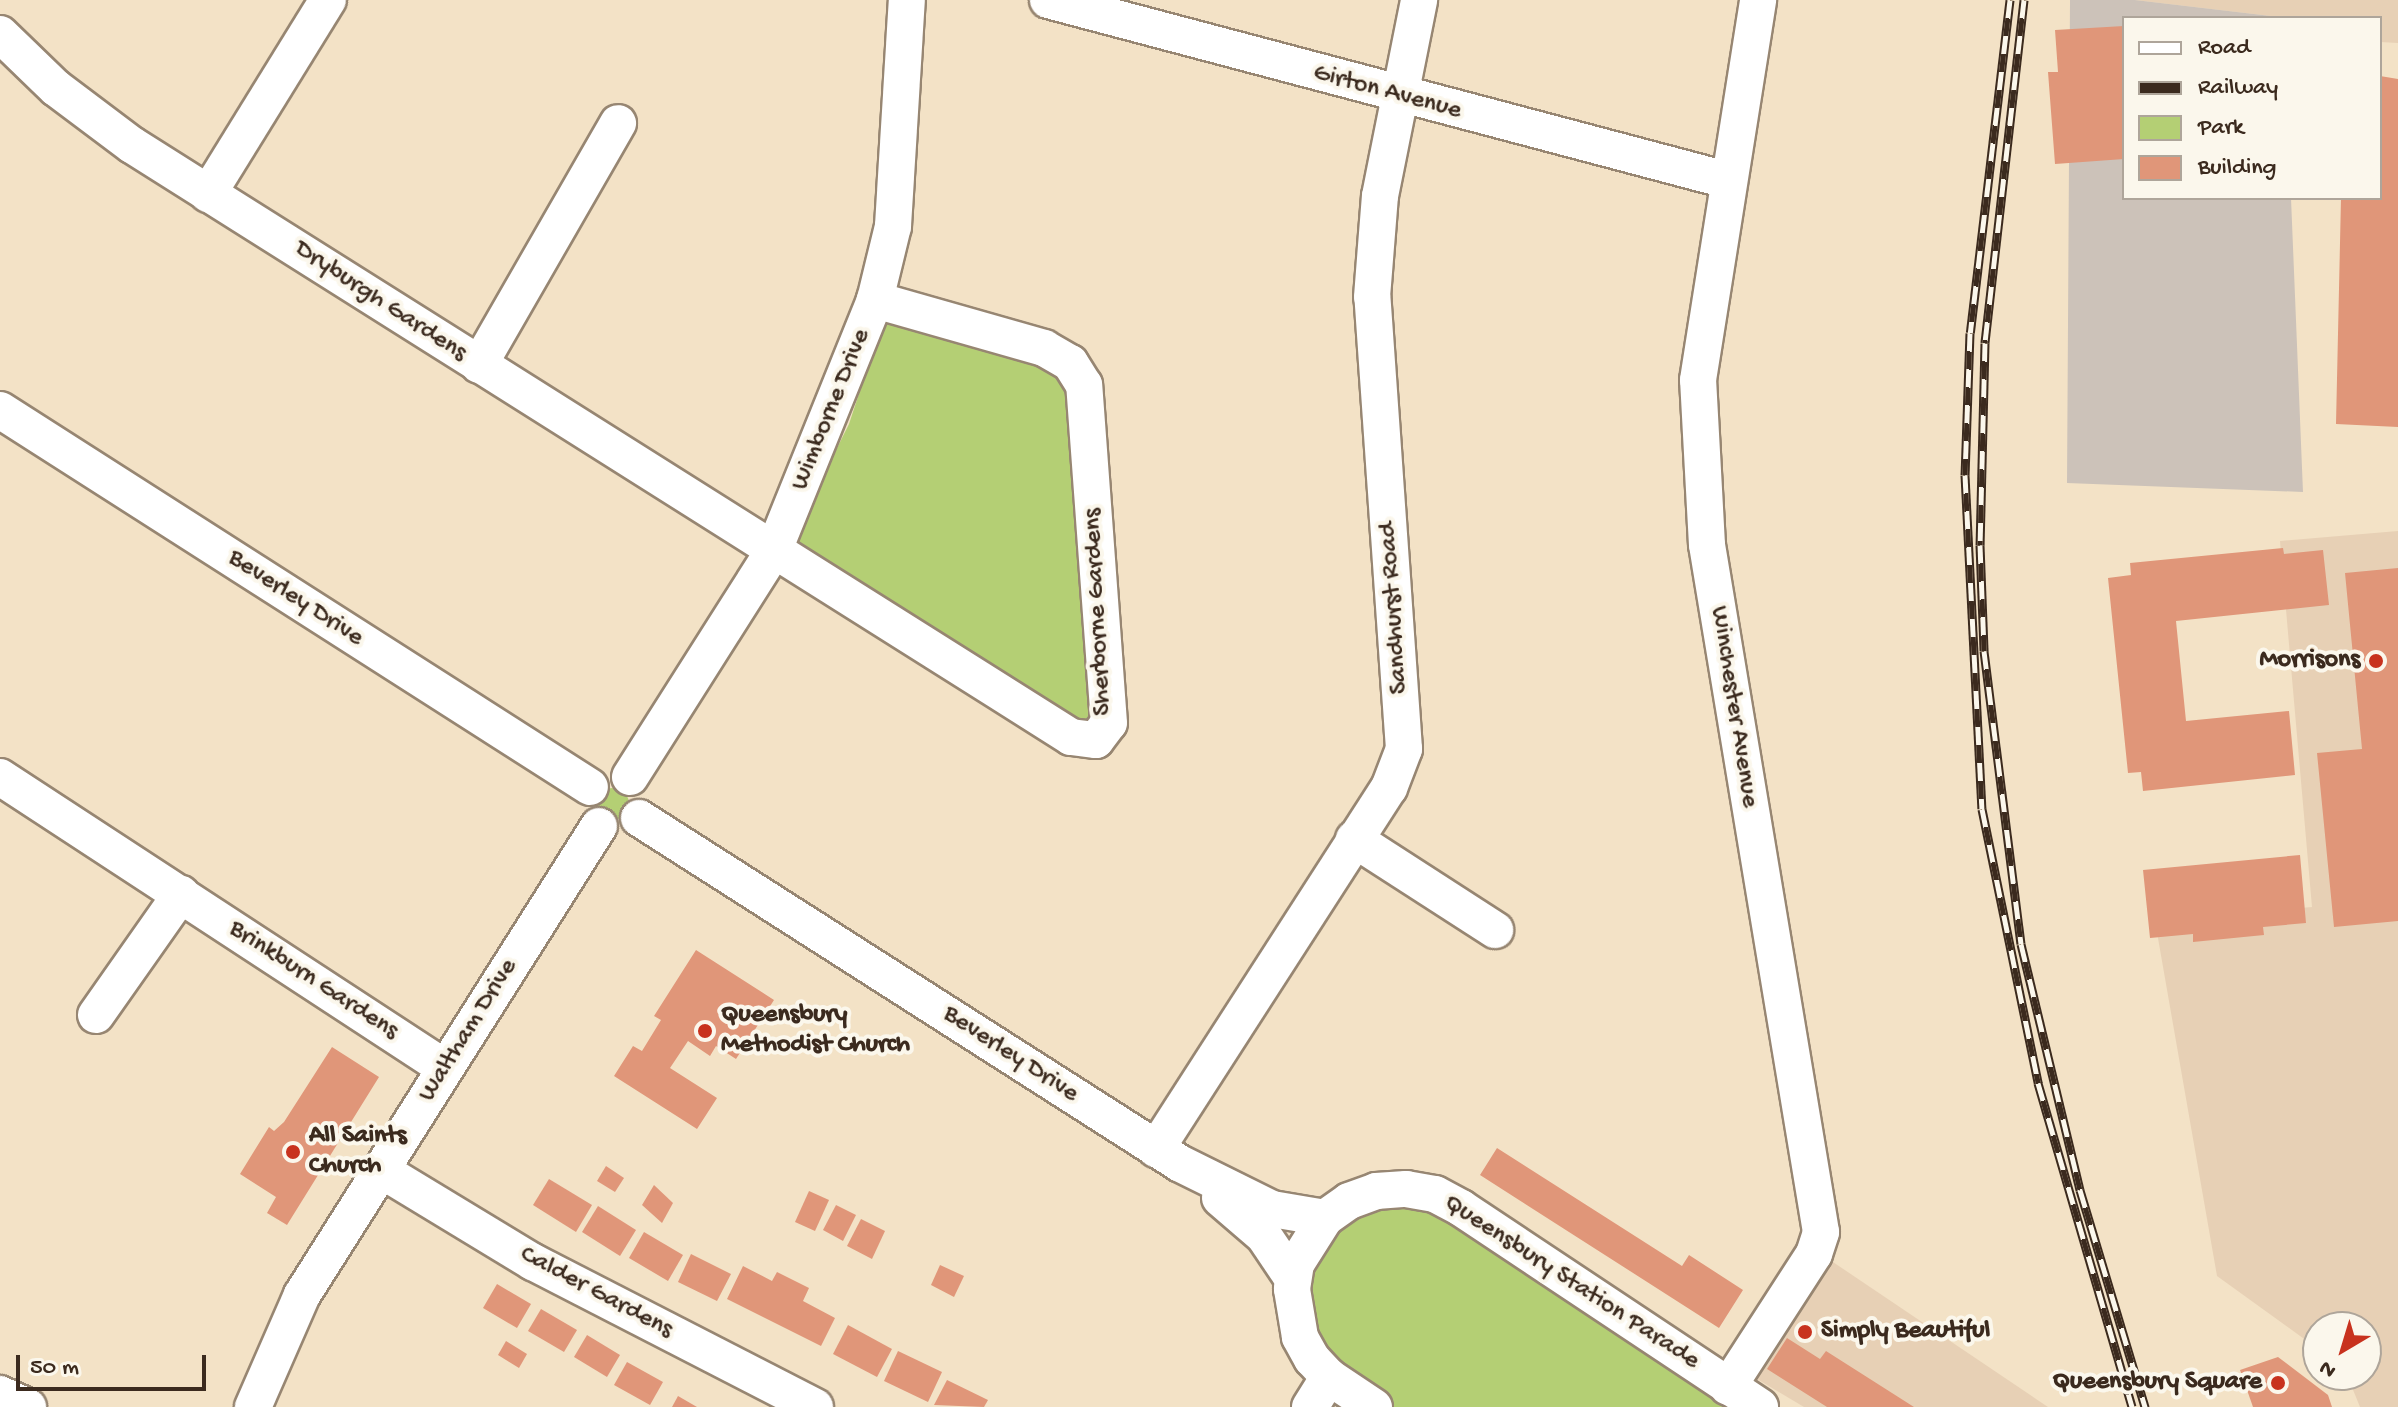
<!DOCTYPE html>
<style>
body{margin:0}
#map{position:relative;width:2398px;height:1407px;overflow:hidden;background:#f3e2c6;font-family:"Gochi Hand",sans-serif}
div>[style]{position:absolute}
.built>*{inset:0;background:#e7d0b5}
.industrial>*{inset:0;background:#ccc2b9}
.green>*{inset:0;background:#b4cf74}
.round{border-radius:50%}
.building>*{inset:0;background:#e09679}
.roads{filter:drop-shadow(2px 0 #978672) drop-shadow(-2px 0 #978672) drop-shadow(0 2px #978672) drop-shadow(0 -2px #978672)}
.minor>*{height:36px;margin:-18px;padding:0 18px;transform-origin:18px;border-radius:18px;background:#fff}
.rail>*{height:9px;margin-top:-4.5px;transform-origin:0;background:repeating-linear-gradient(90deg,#fbf7ec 0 18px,#3b2a1e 0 36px);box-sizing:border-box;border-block:2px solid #3b2a1e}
.dots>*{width:22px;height:22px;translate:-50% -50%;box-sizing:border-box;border:4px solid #fbf7ec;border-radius:50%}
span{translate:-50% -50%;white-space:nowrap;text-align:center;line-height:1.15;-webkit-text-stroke:8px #fbf7ec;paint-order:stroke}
.street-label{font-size:26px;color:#3b2a1e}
.poi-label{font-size:26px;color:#3b2a1e;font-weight:700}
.right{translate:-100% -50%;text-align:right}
.left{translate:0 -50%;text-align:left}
.legend{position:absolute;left:2122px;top:16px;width:260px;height:184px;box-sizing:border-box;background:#fbf7ec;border:2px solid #aea59a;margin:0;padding:10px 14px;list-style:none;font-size:24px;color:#3b2a1e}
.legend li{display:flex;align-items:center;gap:16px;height:40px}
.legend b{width:40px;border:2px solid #aea59a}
.north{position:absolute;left:2302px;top:1311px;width:80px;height:80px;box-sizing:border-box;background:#fbf7ec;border:2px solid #aea59a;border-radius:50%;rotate:218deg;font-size:22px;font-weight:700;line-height:32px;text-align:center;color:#3b2a1e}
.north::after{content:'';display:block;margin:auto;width:28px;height:36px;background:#c8321e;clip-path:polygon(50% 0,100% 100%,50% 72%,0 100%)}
.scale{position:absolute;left:16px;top:1355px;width:190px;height:36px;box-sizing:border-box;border:4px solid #3b2a1e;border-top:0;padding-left:10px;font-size:24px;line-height:28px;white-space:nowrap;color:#3b2a1e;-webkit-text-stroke:6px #fbf7ec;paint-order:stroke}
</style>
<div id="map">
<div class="built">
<i style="clip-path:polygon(2135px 0,2398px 0,2398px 43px,2380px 42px,2380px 18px,2289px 18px)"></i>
<i style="clip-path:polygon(2398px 531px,2398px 1407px,2360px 1407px,2347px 1375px,2366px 1375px,2366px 1327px,2318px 1327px,2318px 1349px,2217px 1276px,2155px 921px,2312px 907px,2280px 541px)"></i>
<i style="clip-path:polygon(1827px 1258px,2048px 1407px,1804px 1407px,1752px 1376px)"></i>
</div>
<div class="industrial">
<i style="clip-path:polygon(2070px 0,2135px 0,2289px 18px,2124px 18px,2124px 198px,2291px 198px,2303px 492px,2067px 483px)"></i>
</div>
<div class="green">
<i style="clip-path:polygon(896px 315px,1040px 356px,1069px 385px,1096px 704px,1090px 719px,1074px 726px,804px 558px,795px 541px,797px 528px,849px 424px,882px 324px)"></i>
<i class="round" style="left:597px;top:788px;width:32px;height:32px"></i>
<i style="clip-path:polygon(1395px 1206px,1423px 1209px,1450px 1220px,1749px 1407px,1391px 1407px,1340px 1374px,1309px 1327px,1310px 1271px,1323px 1246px,1342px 1225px,1367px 1212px)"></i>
</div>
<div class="building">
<i style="clip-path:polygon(2124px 26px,2124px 159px,2055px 164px,2048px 72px,2058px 72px,2055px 30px)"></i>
<i style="clip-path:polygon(2380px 76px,2398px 79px,2398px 427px,2336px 424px,2341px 198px,2380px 198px)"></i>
<i style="clip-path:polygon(2283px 548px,2284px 554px,2323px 550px,2329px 605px,2176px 621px,2186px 721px,2289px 711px,2295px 775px,2143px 791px,2141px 772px,2128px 773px,2108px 578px,2131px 575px,2130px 563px)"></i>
<i style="clip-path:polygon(2398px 568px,2398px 921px,2334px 927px,2317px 753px,2362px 749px,2345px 573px)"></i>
<i style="clip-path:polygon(2300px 855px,2306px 923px,2263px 927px,2264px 935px,2193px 942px,2193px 934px,2150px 938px,2143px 870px)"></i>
<i style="clip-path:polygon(696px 950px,774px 1000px,736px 1059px,716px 1046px,710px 1056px,688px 1041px,670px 1068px,717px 1098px,697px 1129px,614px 1076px,633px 1046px,642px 1051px,661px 1020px,654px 1016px)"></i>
<i style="clip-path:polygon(332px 1047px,379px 1077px,287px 1225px,267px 1213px,276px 1197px,240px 1174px,269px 1127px,274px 1131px,284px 1122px)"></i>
<i style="clip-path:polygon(1497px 1148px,1682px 1266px,1689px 1255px,1743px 1290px,1719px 1328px,1480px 1175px)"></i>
<i style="clip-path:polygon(606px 1166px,624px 1178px,615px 1192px,597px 1181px)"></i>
<i style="clip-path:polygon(549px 1179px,592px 1205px,576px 1232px,533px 1205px)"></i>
<i style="clip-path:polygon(654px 1185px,673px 1203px,662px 1223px,642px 1205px)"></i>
<i style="clip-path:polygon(809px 1191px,829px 1200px,815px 1231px,795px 1222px)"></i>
<i style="clip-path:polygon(836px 1205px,856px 1215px,843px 1241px,823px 1230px)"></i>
<i style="clip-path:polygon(598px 1206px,636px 1230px,620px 1256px,582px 1232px)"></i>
<i style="clip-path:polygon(861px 1219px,885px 1231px,872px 1259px,847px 1246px)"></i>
<i style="clip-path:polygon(644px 1232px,683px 1255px,668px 1281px,629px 1258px)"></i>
<i style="clip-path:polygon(691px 1254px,731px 1274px,717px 1301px,678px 1282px)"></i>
<i style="clip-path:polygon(940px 1265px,964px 1276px,954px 1297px,931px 1285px)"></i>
<i style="clip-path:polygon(743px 1266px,772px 1281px,777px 1272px,809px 1288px,803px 1301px,835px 1318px,821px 1346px,727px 1299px)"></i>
<i style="clip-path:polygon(497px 1284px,531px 1304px,517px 1328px,483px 1308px)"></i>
<i style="clip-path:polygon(541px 1309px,577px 1330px,564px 1352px,528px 1331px)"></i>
<i style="clip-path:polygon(848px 1325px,892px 1349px,877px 1377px,833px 1354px)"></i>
<i style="clip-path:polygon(587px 1335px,620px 1355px,607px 1377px,574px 1357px)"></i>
<i style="clip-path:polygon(1787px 1338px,1820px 1359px,1826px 1351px,1914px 1407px,1827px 1407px,1767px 1369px)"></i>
<i style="clip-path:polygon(506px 1341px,527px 1354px,519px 1368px,498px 1355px)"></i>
<i style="clip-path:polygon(898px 1351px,942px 1372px,928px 1402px,884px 1381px)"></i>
<i style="clip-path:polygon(2278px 1357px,2328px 1395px,2332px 1407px,2253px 1407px,2240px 1370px)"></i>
<i style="clip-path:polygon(627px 1362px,663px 1382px,650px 1405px,614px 1385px)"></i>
<i style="clip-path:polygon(947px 1380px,988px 1400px,984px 1407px,934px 1405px)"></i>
<i style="clip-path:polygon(678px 1396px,697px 1407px,672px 1407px)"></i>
</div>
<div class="roads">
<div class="minor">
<i style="left:1048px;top:0;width:702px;rotate:14.85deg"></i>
<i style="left:0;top:34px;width:78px;rotate:44deg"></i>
<i style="left:56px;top:88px;width:95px;rotate:36.9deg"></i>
<i style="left:132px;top:145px;width:1110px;rotate:32.23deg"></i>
<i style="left:1071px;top:737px;width:25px;rotate:7deg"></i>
<i style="left:1096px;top:740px;width:21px;rotate:-53deg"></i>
<i style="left:1109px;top:723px;width:339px;rotate:-94.2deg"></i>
<i style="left:1084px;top:385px;width:26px;rotate:-122deg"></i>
<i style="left:1070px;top:363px;width:30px;rotate:-150deg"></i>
<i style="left:1044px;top:348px;width:176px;rotate:-164.1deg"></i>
<i style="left:208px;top:194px;width:228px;rotate:-58.3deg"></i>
<i style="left:479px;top:365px;width:279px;rotate:-60.1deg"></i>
<i style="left:0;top:410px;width:700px;rotate:32.58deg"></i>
<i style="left:0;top:777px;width:532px;rotate:33.18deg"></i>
<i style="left:630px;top:777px;width:269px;rotate:-57.6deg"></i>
<i style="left:774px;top:550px;width:270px;rotate:-68deg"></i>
<i style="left:875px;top:300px;width:76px;rotate:-76.3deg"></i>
<i style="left:893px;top:226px;width:226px;rotate:-86.5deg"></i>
<i style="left:639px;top:818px;width:641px;rotate:32.57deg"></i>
<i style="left:1179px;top:1163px;width:104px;rotate:26.3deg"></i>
<i style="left:1272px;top:1209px;width:54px;rotate:9.6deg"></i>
<i style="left:1354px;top:839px;width:168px;rotate:32.8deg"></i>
<i style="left:96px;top:1015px;width:148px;rotate:-54.9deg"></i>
<i style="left:1156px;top:1149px;width:430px;rotate:-57.2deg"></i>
<i style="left:1389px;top:788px;width:42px;rotate:-69deg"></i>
<i style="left:1404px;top:749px;width:453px;rotate:-94deg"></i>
<i style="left:1372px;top:297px;width:101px;rotate:-85.5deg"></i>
<i style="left:1380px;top:196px;width:200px;rotate:-78.7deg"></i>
<i style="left:381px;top:1170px;width:178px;rotate:31.2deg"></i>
<i style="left:533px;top:1262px;width:317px;rotate:27.2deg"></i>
<i style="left:1220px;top:1198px;width:58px;rotate:40.8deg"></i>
<i style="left:1264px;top:1236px;width:52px;rotate:56deg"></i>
<i style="left:1728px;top:1387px;width:158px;rotate:-57.1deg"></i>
<i style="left:1814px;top:1254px;width:23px;rotate:-72deg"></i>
<i style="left:1821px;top:1232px;width:696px;rotate:-99.42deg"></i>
<i style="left:1707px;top:545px;width:165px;rotate:-93.1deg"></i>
<i style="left:1698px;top:380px;width:385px;rotate:-81deg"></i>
<i style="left:0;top:1394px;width:31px;rotate:25deg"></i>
<i style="left:253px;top:1407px;width:122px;rotate:-66.4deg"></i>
<i style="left:302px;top:1295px;width:555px;rotate:-57.66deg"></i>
<i style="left:1310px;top:1407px;width:36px;rotate:-58deg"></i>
<i style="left:1374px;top:1407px;width:54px;rotate:-146.3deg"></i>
<i style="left:1329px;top:1377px;width:25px;rotate:-133deg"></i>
<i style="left:1312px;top:1359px;width:25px;rotate:-119deg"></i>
<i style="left:1300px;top:1337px;width:49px;rotate:-99.5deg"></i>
<i style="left:1292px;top:1289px;width:25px;rotate:-81deg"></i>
<i style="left:1296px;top:1264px;width:54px;rotate:-57.8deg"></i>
<i style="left:1325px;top:1218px;width:29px;rotate:-35deg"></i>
<i style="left:1349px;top:1201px;width:29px;rotate:-20deg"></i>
<i style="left:1376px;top:1191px;width:30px;rotate:-4deg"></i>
<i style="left:1406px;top:1189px;width:29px;rotate:10deg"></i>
<i style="left:1435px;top:1194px;width:30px;rotate:28deg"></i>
<i style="left:1461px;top:1208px;width:359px;rotate:33.6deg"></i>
</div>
</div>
<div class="rail">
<i style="left:2010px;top:0;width:335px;rotate:96.8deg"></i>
<i style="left:1970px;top:333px;width:142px;rotate:92deg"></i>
<i style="left:1965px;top:475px;width:334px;rotate:87.1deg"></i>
<i style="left:1982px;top:809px;width:280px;rotate:78.4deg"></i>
<i style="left:2038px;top:1083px;width:337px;rotate:73.8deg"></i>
<i style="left:2024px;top:0;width:345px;rotate:96.5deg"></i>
<i style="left:1985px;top:343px;width:202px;rotate:91.4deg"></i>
<i style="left:1980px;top:545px;width:106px;rotate:87.8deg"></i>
<i style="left:1984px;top:651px;width:295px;rotate:82.8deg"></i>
<i style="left:2021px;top:944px;width:253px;rotate:76.5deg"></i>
<i style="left:2080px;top:1190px;width:227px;rotate:73.3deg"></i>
</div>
<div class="dots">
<i style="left:2376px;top:661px;background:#c8321e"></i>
<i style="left:705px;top:1031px;background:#c8321e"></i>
<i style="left:293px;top:1152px;background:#c8321e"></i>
<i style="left:1805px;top:1332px;background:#c8321e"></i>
<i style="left:2278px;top:1383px;background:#c8321e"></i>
</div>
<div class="street-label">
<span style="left:1387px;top:93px;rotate:15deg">Girton Avenue</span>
<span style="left:380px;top:302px;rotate:33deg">Dryburgh Gardens</span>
<span style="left:832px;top:410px;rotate:-68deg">Wimborne Drive</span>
<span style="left:295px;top:599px;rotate:33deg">Beverley Drive</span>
<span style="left:1395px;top:608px;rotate:-94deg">Sandhurst Road</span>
<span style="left:1099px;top:612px;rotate:-93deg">Sherborne Gardens</span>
<span style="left:1733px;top:707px;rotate:81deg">Winchester Avenue</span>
<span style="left:313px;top:981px;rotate:33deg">Brinkburn Gardens</span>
<span style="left:469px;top:1031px;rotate:-58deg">Waltham Drive</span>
<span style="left:1010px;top:1055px;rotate:33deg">Beverley Drive</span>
<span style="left:1571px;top:1283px;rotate:33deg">Queensbury Station Parade</span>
<span style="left:596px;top:1293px;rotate:28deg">Calder Gardens</span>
</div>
<div class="poi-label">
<span class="right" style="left:2360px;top:661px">Morrisons</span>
<span class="left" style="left:721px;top:1031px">Queensbury<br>Methodist Church</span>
<span class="left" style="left:309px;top:1152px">All Saints<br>Church</span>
<span class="left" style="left:1821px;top:1332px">Simply Beautiful</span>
<span class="right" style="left:2262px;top:1383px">Queensbury Square</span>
</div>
<ul class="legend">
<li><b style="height:10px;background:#fff"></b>Road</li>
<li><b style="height:10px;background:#3b2a1e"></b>Railway</li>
<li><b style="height:22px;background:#b4cf74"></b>Park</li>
<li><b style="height:22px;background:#e09679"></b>Building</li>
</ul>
<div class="north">N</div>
<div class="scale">50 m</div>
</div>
